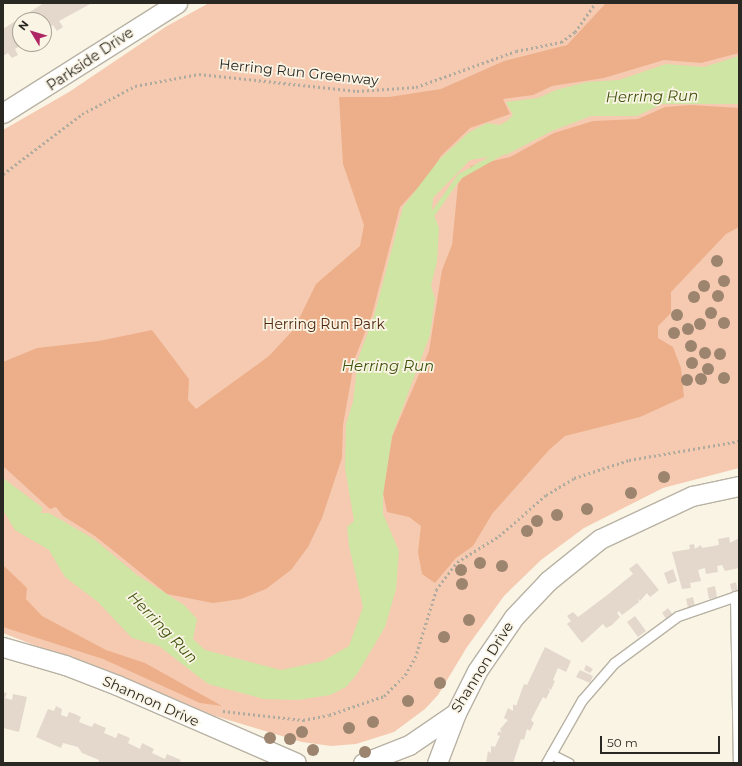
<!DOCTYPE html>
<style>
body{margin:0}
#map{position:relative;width:742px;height:766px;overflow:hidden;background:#faf4e5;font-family:Montserrat,sans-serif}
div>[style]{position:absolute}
.green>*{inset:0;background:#f5cab1}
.forest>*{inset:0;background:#edaf8a}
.water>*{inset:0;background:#cee5a4}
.stream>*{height:5px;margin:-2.5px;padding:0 2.5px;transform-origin:2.5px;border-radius:2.5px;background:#cee5a4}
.building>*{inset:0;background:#e4d8cc}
.path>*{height:2.5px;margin-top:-1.25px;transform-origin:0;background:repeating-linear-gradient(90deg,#afab9f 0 2px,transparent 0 5px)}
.roads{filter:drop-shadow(1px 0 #b8b2a4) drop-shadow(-1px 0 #b8b2a4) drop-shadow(0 1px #b8b2a4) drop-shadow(0 -1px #b8b2a4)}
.lane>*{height:9px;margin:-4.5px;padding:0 4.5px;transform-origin:4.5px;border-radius:4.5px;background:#fff}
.street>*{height:19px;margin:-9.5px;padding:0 9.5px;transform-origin:9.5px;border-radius:9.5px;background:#fff}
.trees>*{width:12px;height:12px;margin:-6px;border-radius:50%;background:#9c846e}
span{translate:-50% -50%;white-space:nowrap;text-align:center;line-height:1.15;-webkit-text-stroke:3.5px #faf4e5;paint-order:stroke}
.street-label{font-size:14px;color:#2a2823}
.park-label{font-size:14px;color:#50280d}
.water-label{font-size:15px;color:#41550f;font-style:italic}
.frame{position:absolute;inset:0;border:4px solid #2a2823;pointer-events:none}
.north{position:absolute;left:12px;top:12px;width:40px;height:40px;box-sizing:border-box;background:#faf4e5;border:1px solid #a7a297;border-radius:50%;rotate:308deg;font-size:11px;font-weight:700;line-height:16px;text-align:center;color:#2a2823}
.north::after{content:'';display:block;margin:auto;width:14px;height:18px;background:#af2666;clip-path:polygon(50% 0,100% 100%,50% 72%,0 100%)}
.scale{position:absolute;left:600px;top:736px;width:120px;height:18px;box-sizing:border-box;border:2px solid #2a2823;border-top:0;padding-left:5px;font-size:12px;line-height:14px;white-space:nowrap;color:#2a2823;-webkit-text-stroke:3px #faf4e5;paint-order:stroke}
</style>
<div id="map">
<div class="green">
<i style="clip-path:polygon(209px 3px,739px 3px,739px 468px,663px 488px,584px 528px,541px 560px,504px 596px,467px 647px,438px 695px,425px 709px,394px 732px,356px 744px,331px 746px,302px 742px,215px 716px,3px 633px,3px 130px,69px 92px,167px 26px)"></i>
</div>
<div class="forest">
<i style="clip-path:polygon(606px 3px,739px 3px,739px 53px,701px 63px,664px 60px,604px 78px,552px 86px,533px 95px,503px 99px,510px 114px,470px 128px,441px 156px,427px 178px,400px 207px,372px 315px,355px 358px,343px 425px,342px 458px,322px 518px,308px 547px,291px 570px,266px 589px,241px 599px,213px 603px,167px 594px,95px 536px,63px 516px,56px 507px,50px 509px,3px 466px,3px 362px,37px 348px,99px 341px,152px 330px,189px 379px,188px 400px,196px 409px,269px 356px,294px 329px,316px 284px,360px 246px,364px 225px,343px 164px,339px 97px,389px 97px,441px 89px,504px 61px,567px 45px)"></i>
<i style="clip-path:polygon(691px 105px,739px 108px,739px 227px,726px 234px,671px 292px,671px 313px,658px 326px,658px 338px,673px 347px,681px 368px,684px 397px,640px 417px,565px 436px,549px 450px,492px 514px,473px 546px,456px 558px,435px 583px,422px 574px,418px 552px,421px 526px,409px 517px,387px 512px,383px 493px,392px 437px,429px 351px,442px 270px,452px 245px,458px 184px,471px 166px,510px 157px,554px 133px,593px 121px,638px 119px,665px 107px)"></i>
<i style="clip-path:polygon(3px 565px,27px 588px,26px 599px,42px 616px,106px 650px,145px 663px,222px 706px,200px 703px,103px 659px,3px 627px)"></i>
</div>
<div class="water">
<i style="clip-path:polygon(739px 56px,739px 104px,662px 104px,637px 116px,591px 116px,552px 131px,508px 154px,470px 160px,433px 198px,432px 210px,439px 228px,437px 262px,431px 285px,435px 299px,430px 335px,392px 436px,383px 495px,383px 514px,399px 551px,396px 589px,385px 627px,357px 674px,346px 687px,330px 695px,298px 700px,264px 699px,208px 684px,159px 646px,132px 638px,98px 602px,65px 577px,49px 550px,15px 530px,3px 510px,3px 478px,43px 508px,41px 513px,49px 513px,94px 539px,137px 575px,184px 605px,197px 619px,193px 639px,205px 650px,281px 670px,323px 661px,349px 646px,363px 607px,349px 546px,347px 527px,354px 521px,345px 468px,346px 424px,353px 402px,358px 359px,374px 316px,403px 207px,439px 160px,468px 133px,487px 123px,500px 125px,507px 121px,513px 115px,506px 102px,538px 98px,556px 90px,587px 82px,619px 80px,666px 64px,704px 67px)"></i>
</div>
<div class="stream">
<i style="left:429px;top:218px;width:52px;rotate:-54.5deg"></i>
<i style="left:459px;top:176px;width:47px;rotate:-29.3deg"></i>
</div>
<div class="building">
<i style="clip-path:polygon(44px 3px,92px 3px,59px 21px,63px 27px,57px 31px,53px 25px,48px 28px,52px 34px,46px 37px,44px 20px,20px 20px,20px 44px,23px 44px,15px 49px,18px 55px,12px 58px,8px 53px,3px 56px,3px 29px)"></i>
<i style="clip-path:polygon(729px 537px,730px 543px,739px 538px,739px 568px,725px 571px,722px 565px,717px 566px,718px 572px,706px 574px,705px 568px,698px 570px,701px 581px,690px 583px,691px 588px,682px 589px,672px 552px,690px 549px,689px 545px,694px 544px,695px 549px,701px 545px,702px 548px,719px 545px,718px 539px)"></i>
<i style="clip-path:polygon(637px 563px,659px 590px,650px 597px,647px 593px,640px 601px,638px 598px,639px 602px,630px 609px,622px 615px,619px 611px,617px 613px,620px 617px,612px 625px,606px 628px,603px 624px,582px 643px,567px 624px,571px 621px,567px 616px,573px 612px,578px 617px,606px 596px,633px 574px,629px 569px)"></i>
<i style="clip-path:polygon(673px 569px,677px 581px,668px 584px,664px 573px)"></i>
<i style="clip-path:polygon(736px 582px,738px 591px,732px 592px,730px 584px)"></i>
<i style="clip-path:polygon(715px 586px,717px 597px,709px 599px,707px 588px)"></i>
<i style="clip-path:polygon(693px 597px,695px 606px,688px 608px,686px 599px)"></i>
<i style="clip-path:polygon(668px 608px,673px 615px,667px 620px,662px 613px)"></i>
<i style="clip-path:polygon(635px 616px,646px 631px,638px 637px,627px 622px)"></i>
<i style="clip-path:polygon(545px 647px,571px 661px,566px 672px,558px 668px,553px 680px,555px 681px,551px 690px,548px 688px,550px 691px,546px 699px,543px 697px,531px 720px,534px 723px,530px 731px,527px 729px,524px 740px,521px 739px,513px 763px,486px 763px,488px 751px,491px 753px,491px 746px,495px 747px,500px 736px,497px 735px,499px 731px,502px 733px,500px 729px,508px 720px,504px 718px,508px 708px,513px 711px,513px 704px,516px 706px,524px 684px,527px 685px)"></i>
<i style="clip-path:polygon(586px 665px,593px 669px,590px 673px,584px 670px)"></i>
<i style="clip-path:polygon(580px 670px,593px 676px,590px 683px,576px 677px)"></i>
<i style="clip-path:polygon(3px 692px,7px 693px,5px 698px,12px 700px,13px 694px,27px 697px,19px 732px,3px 728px)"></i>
<i style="clip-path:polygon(56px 706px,62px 709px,61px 715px,67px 717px,69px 712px,75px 714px,81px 717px,79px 722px,92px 727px,94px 723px,106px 728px,104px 733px,116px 738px,118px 733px,130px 738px,128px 743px,140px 749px,142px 743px,154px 749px,152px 753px,165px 759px,167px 754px,181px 760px,179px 763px,98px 763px,99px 760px,82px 753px,78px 747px,63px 743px,61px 748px,36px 737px,48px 709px,54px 711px)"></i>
</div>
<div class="path">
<i style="left:3px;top:174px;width:99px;rotate:-37.2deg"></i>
<i style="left:82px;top:114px;width:60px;rotate:-27.8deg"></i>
<i style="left:135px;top:86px;width:65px;rotate:-10.6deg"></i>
<i style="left:199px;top:74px;width:159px;rotate:6.1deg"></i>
<i style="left:357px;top:91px;width:59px;rotate:-3.9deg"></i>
<i style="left:416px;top:87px;width:106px;rotate:-19.8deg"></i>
<i style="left:516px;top:51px;width:46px;rotate:-11.3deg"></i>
<i style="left:561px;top:42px;width:17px;rotate:-36deg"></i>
<i style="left:575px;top:32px;width:35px;rotate:-55deg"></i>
<i style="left:223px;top:711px;width:81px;rotate:6.4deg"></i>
<i style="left:303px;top:720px;width:26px;rotate:-11deg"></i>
<i style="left:329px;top:715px;width:58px;rotate:-19.1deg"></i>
<i style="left:384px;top:696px;width:30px;rotate:-45deg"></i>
<i style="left:405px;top:675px;width:20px;rotate:-60deg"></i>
<i style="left:415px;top:658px;width:71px;rotate:-72.8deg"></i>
<i style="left:436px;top:590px;width:35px;rotate:-53deg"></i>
<i style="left:457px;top:562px;width:49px;rotate:-31.8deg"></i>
<i style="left:499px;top:536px;width:62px;rotate:-41.1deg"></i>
<i style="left:546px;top:495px;width:33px;rotate:-31deg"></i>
<i style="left:574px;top:478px;width:58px;rotate:-18.1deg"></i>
<i style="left:629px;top:460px;width:112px;rotate:-9.8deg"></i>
</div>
<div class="roads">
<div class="lane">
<i style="left:735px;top:596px;width:167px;rotate:89deg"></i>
<i style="left:551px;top:754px;width:20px;rotate:27deg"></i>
<i style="left:546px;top:763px;width:73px;rotate:-60.3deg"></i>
<i style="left:582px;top:700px;width:49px;rotate:-49.1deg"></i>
<i style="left:614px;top:663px;width:79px;rotate:-36.3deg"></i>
<i style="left:678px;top:616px;width:65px;rotate:-19deg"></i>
</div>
<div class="street">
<i style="left:3px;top:113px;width:206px;rotate:-32.3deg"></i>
<i style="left:3px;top:647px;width:65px;rotate:16.2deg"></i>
<i style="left:65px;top:665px;width:56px;rotate:21deg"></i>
<i style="left:117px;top:685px;width:195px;rotate:23.5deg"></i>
<i style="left:363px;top:763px;width:49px;rotate:-21.4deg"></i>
<i style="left:409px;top:745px;width:57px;rotate:-34.2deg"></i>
<i style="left:456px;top:713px;width:47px;rotate:-63.4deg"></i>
<i style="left:477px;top:671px;width:65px;rotate:-55.6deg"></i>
<i style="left:514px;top:617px;width:50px;rotate:-46.6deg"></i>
<i style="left:548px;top:581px;width:67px;rotate:-38.9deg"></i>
<i style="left:600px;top:539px;width:102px;rotate:-25.1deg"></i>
<i style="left:692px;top:496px;width:48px;rotate:-12deg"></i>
<i style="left:437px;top:763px;width:53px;rotate:-69.2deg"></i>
</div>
</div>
<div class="trees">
<i style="left:717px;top:261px"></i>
<i style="left:724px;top:281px"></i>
<i style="left:704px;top:286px"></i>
<i style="left:718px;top:296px"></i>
<i style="left:694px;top:297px"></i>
<i style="left:711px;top:313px"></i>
<i style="left:677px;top:315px"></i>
<i style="left:724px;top:323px"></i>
<i style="left:700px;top:324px"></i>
<i style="left:688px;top:329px"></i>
<i style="left:674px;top:333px"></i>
<i style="left:691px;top:346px"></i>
<i style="left:705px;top:353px"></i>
<i style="left:720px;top:354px"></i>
<i style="left:692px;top:363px"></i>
<i style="left:708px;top:369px"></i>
<i style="left:724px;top:378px"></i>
<i style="left:701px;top:379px"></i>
<i style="left:687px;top:380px"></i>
<i style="left:664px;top:477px"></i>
<i style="left:631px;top:493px"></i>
<i style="left:587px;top:509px"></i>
<i style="left:557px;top:515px"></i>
<i style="left:537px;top:521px"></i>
<i style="left:527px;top:531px"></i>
<i style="left:480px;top:563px"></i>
<i style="left:502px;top:566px"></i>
<i style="left:461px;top:570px"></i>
<i style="left:462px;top:584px"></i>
<i style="left:469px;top:620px"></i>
<i style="left:444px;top:637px"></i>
<i style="left:440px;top:683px"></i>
<i style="left:408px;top:701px"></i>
<i style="left:373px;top:722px"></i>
<i style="left:349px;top:728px"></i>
<i style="left:302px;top:732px"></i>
<i style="left:270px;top:738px"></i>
<i style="left:290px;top:739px"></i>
<i style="left:313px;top:750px"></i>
<i style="left:365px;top:752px"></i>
</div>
<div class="street-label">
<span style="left:90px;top:59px;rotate:-34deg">Parkside Drive</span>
<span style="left:299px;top:72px;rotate:6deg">Herring Run Greenway</span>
<span style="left:482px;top:667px;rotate:-58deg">Shannon Drive</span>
<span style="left:151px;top:701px;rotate:24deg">Shannon Drive</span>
</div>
<div class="park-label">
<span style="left:324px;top:324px">Herring Run Park</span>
</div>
<div class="water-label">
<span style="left:652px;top:96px;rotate:-1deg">Herring Run</span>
<span style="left:388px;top:366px">Herring Run</span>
<span style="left:163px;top:627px;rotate:46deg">Herring Run</span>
</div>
<div class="frame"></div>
<div class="north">N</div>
<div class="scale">50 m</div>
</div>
